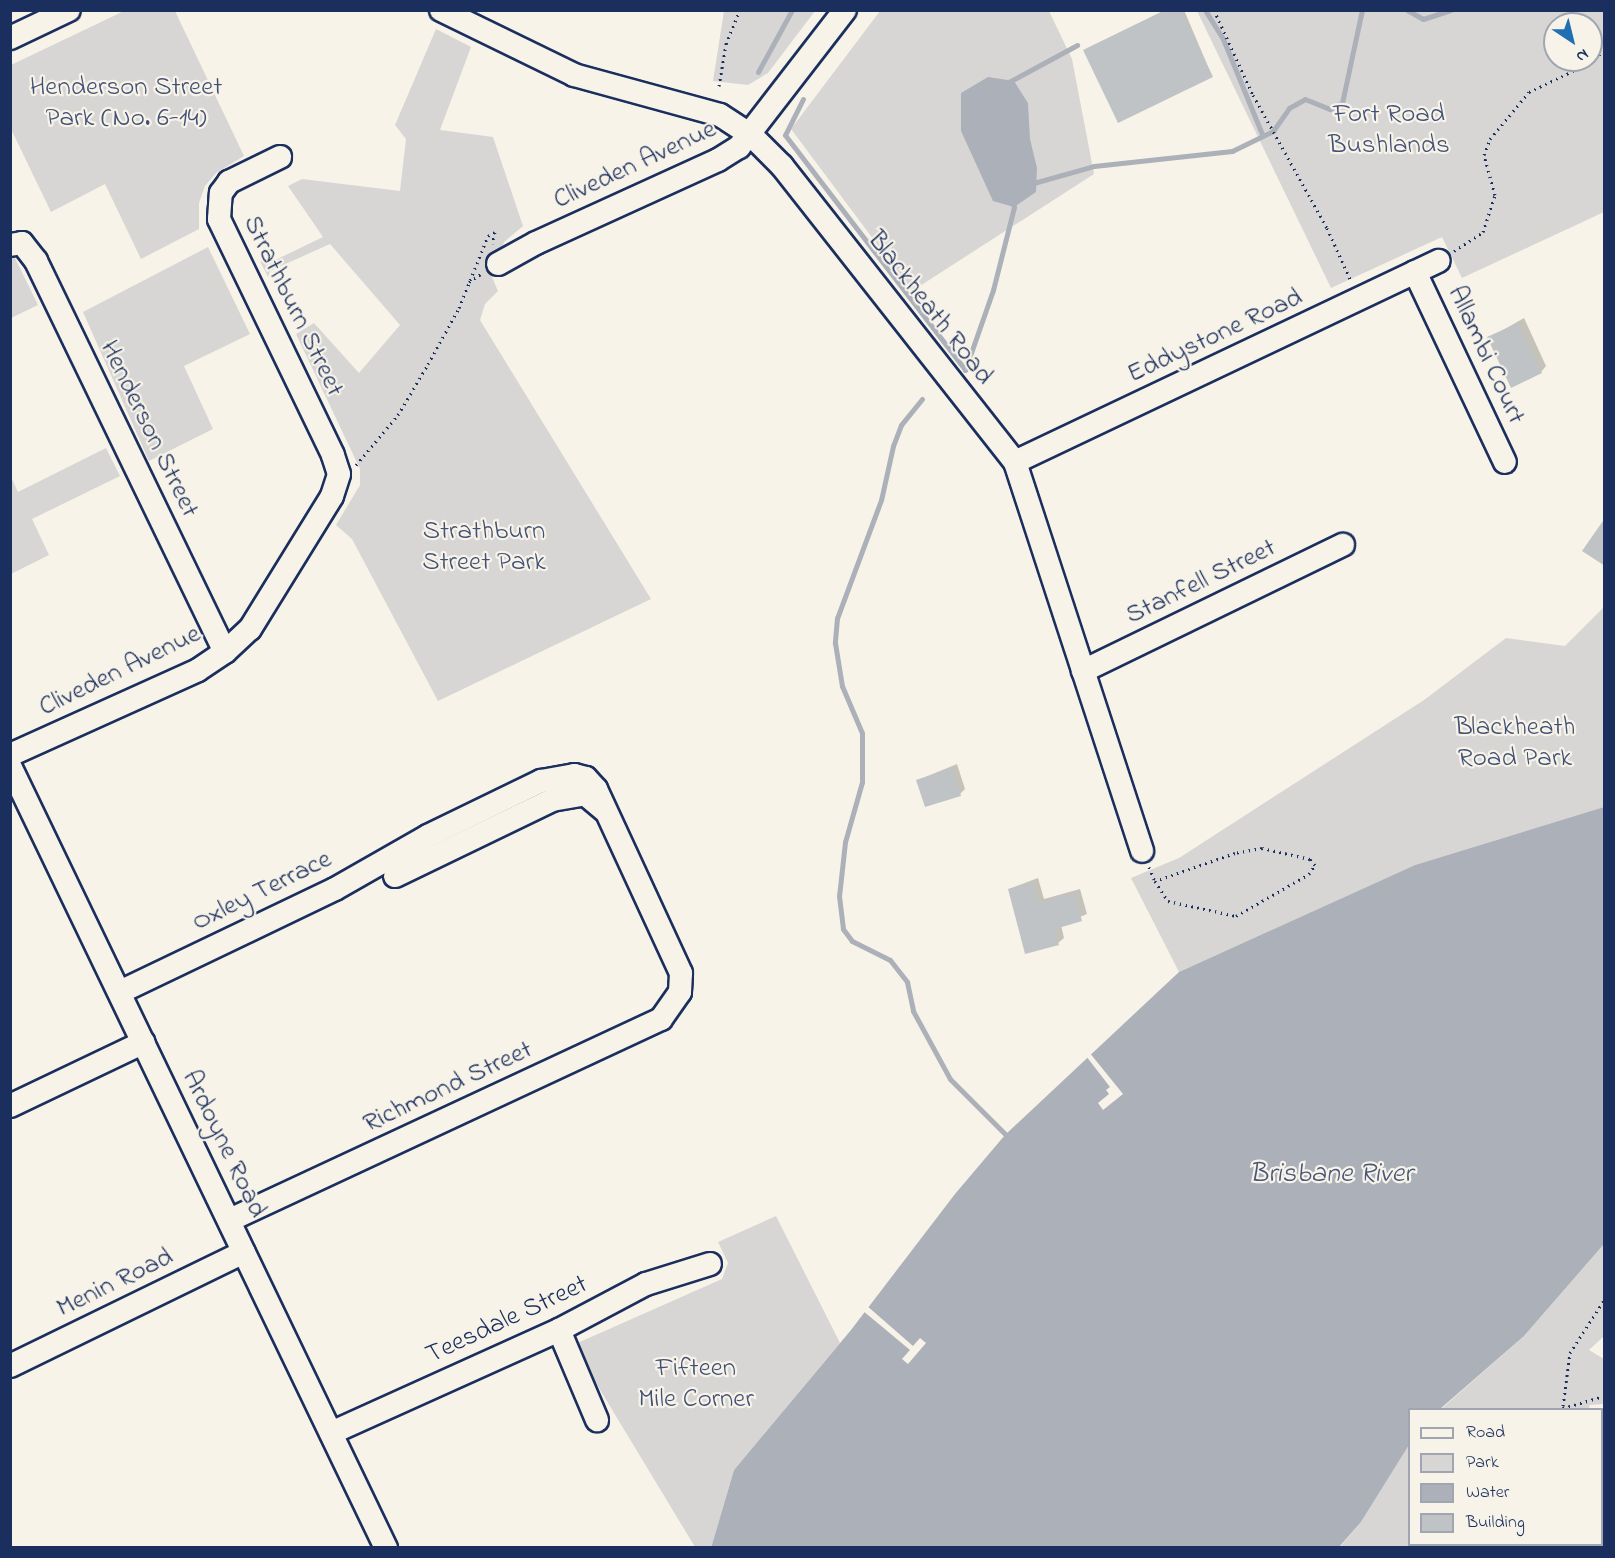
<!DOCTYPE html>
<style>
body{margin:0}
#map{position:relative;width:1615px;height:1558px;overflow:hidden;background:#f7f3e8;font-family:"Indie Flower",sans-serif}
div>[style]{position:absolute}
.green>*{inset:0;background:#d7d6d4}
.water>*{inset:0;background:#acb0b9}
.pier>*{inset:0;background:#f7f3e8}
.shadow>*{inset:0;background:#0003}
.stream>*{height:5px;margin:-2.5px;padding:0 2.5px;transform-origin:2.5px;border-radius:2.5px;background:#acb0b9}
.building>*{inset:0;background:#c0c3c5}
.path>*{height:3px;margin-top:-1.5px;transform-origin:0;background:repeating-linear-gradient(90deg,#1b2f5e 0 1.5px,transparent 0 6px)}
.roads{filter:drop-shadow(2px 0 #1b2f5e) drop-shadow(-2px 0 #1b2f5e) drop-shadow(0 2px #1b2f5e) drop-shadow(0 -2px #1b2f5e)}
.minor>*{height:22px;margin:-11px;padding:0 11px;transform-origin:11px;border-radius:11px;background:#f7f3e8}
span{translate:-50% -50%;white-space:nowrap;text-align:center;line-height:1.15;-webkit-text-stroke:4.5px #f7f3e8;paint-order:stroke}
.park-label{font-size:27px;color:#415076}
.street-label{font-size:27px;color:#1b2f5e}
.water-label{font-size:28px;color:#465679;font-style:italic}
.frame{position:absolute;inset:0;border:12px solid #1b2f5e;pointer-events:none}
.legend{position:absolute;left:1408px;top:1408px;width:195px;height:138px;box-sizing:border-box;background:#f7f3e8;border:2px solid #9fa5b1;margin:0;padding:8px 10px;list-style:none;font-size:18px;color:#1b2f5e}
.legend li{display:flex;align-items:center;gap:12px;height:30px}
.legend b{width:30px;border:2px solid #9fa5b1}
.north{position:absolute;left:1543px;top:12px;width:60px;height:60px;box-sizing:border-box;background:#f7f3e8;border:2px solid #9fa5b1;border-radius:50%;rotate:145deg;font-size:16px;font-weight:700;line-height:24px;text-align:center;color:#1b2f5e}
.north::after{content:'';display:block;margin:auto;width:21px;height:27px;background:#1f6fb2;clip-path:polygon(50% 0,100% 100%,50% 72%,0 100%)}
</style>
<div id="map">
<div class="green">
<i style="clip-path:polygon(124px 11px,175px 11px,244px 156px,216px 173px,205px 186px,199px 203px,199px 229px,141px 259px,105px 184px,51px 212px,11px 129px,11px 65px)"></i>
<i style="clip-path:polygon(724px 11px,724px 10px,815px 11px,768px 73px,748px 85px,713px 81px)"></i>
<i style="clip-path:polygon(880px 11px,1049px 11px,1072px 59px,1094px 174px,912px 291px,791px 129px)"></i>
<i style="clip-path:polygon(evenodd,1197px 11px,1604px 11px,1604px 212px,1462px 278px,1442px 237px,1331px 288px,1197px 11px,1555px 24px,1591px 24px,1591px 60px,1555px 60px,1555px 24px)"></i>
<i style="clip-path:polygon(436px 29px,471px 47px,440px 130px,493px 137px,523px 226px,504px 242px,492px 277px,498px 291px,485px 304px,480px 320px,651px 599px,438px 701px,352px 539px,336px 525px,360px 485px,360px 469px,296px 334px,314px 323px,359px 373px,400px 325px,330px 244px,270px 271px,268px 277px,260px 261px,267px 264px,323px 237px,288px 186px,302px 179px,400px 191px,406px 139px,395px 125px)"></i>
<i style="clip-path:polygon(208px 247px,250px 334px,184px 366px,213px 429px,149px 461px,83px 312px)"></i>
<i style="clip-path:polygon(14px 256px,38px 305px,11px 318px,11px 257px)"></i>
<i style="clip-path:polygon(106px 448px,120px 476px,32px 519px,49px 555px,11px 574px,11px 477px,18px 492px)"></i>
<i style="clip-path:polygon(1604px 607px,1604px 807px,1415px 865px,1179px 972px,1131px 878px,1179px 858px,1424px 700px,1506px 638px,1565px 646px)"></i>
<i style="clip-path:polygon(776px 1216px,840px 1343px,734px 1470px,711px 1548px,695px 1547px,573px 1345px,722px 1279px,728px 1263px,718px 1242px)"></i>
<i style="clip-path:polygon(1604px 1244px,1604px 1336px,1589px 1350px,1604px 1359px,1604px 1404px,1590px 1405px,1588px 1410px,1440px 1410px,1524px 1336px)"></i>
<i style="clip-path:polygon(1409px 1445px,1410px 1544px,1532px 1545px,1531px 1548px,1339px 1548px,1361px 1522px)"></i>
</div>
<div class="water">
<i style="clip-path:polygon(988px 77px,1014px 81px,1028px 103px,1030px 139px,1037px 168px,1036px 192px,1014px 207px,993px 201px,961px 131px,961px 93px)"></i>
<i style="clip-path:polygon(1604px 807px,1604px 1244px,1524px 1336px,1440px 1409px,1410px 1410px,1409px 1445px,1361px 1522px,1339px 1547px,711px 1548px,734px 1470px,851px 1330px,955px 1194px,1005px 1135px,1179px 972px,1415px 865px)"></i>
</div>
<div class="pier">
<i style="clip-path:polygon(1089px 1052px,1123px 1094px,1103px 1110px,1098px 1103px,1109px 1094px,1106px 1090px,1110px 1087px,1086px 1056px)"></i>
<i style="clip-path:polygon(866px 1305px,913px 1346px,920px 1338px,926px 1343px,908px 1364px,902px 1359px,910px 1350px,862px 1310px)"></i>
</div>
<div class="shadow">
<i style="clip-path:polygon(1165px 10px,1184px 10px,1212px 76px)"></i>
<i style="clip-path:polygon(1524px 318px,1546px 366px,1541px 372px,1489px 338px)"></i>
<i style="clip-path:polygon(957px 764px,965px 789px,960px 794px,918px 780px)"></i>
<i style="clip-path:polygon(1038px 878px,1044px 899px,1080px 889px,1087px 914px,1061px 925px,1064px 938px,1058px 943px,1009px 889px)"></i>
</div>
<div class="stream">
<i style="left:1205px;top:10px;width:34px;rotate:58deg"></i>
<i style="left:1223px;top:39px;width:103px;rotate:67.7deg"></i>
<i style="left:1407px;top:10px;width:18px;rotate:29deg"></i>
<i style="left:1423px;top:19px;width:29px;rotate:-18deg"></i>
<i style="left:758px;top:72px;width:71px;rotate:-61.3deg"></i>
<i style="left:1005px;top:84px;width:82px;rotate:-28.4deg"></i>
<i style="left:803px;top:99px;width:40px;rotate:116.6deg"></i>
<i style="left:785px;top:135px;width:296px;rotate:52.5deg"></i>
<i style="left:965px;top:370px;width:85px;rotate:-70.7deg"></i>
<i style="left:993px;top:290px;width:86px;rotate:-75.8deg"></i>
<i style="left:1014px;top:207px;width:7px;rotate:-106deg"></i>
<i style="left:1030px;top:184px;width:66px;rotate:-15.7deg"></i>
<i style="left:1094px;top:166px;width:139px;rotate:-6.2deg"></i>
<i style="left:1232px;top:151px;width:46px;rotate:-26deg"></i>
<i style="left:1273px;top:131px;width:28px;rotate:-55deg"></i>
<i style="left:1289px;top:108px;width:18px;rotate:-29deg"></i>
<i style="left:1305px;top:99px;width:27px;rotate:22deg"></i>
<i style="left:1330px;top:109px;width:13px;rotate:-27deg"></i>
<i style="left:1342px;top:103px;width:95px;rotate:-77.9deg"></i>
<i style="left:922px;top:399px;width:33px;rotate:129deg"></i>
<i style="left:901px;top:425px;width:22px;rotate:111deg"></i>
<i style="left:893px;top:446px;width:55px;rotate:102.5deg"></i>
<i style="left:881px;top:500px;width:126px;rotate:110.4deg"></i>
<i style="left:837px;top:618px;width:25px;rotate:95deg"></i>
<i style="left:835px;top:643px;width:44px;rotate:80.8deg"></i>
<i style="left:842px;top:686px;width:51px;rotate:66.9deg"></i>
<i style="left:862px;top:733px;width:49px;rotate:90deg"></i>
<i style="left:862px;top:782px;width:62px;rotate:105.8deg"></i>
<i style="left:845px;top:842px;width:54px;rotate:96.3deg"></i>
<i style="left:839px;top:896px;width:33px;rotate:83deg"></i>
<i style="left:843px;top:929px;width:15px;rotate:53deg"></i>
<i style="left:852px;top:941px;width:42px;rotate:26.6deg"></i>
<i style="left:890px;top:960px;width:28px;rotate:52deg"></i>
<i style="left:907px;top:982px;width:30px;rotate:78deg"></i>
<i style="left:913px;top:1011px;width:77px;rotate:61.4deg"></i>
<i style="left:950px;top:1079px;width:85px;rotate:45deg"></i>
</div>
<div class="building">
<i style="clip-path:polygon(1165px 10px,1181px 10px,1213px 77px,1118px 123px,1083px 50px)"></i>
<i style="clip-path:polygon(1518px 323px,1542px 373px,1511px 388px,1487px 337px)"></i>
<i style="clip-path:polygon(1605px 518px,1605px 566px,1582px 551px)"></i>
<i style="clip-path:polygon(952px 768px,961px 796px,925px 807px,916px 780px)"></i>
<i style="clip-path:polygon(1033px 882px,1038px 903px,1075px 893px,1082px 921px,1055px 929px,1059px 945px,1025px 954px,1008px 889px)"></i>
</div>
<div class="path">
<i style="left:1214px;top:10px;width:94px;rotate:65.4deg"></i>
<i style="left:1253px;top:95px;width:152px;rotate:60.9deg"></i>
<i style="left:1327px;top:228px;width:58px;rotate:65.6deg"></i>
<i style="left:719px;top:86px;width:43px;rotate:-80.5deg"></i>
<i style="left:726px;top:44px;width:37px;rotate:-68deg"></i>
<i style="left:1454px;top:251px;width:35px;rotate:-33deg"></i>
<i style="left:1483px;top:232px;width:39px;rotate:-72deg"></i>
<i style="left:1495px;top:195px;width:41px;rotate:-105.4deg"></i>
<i style="left:1484px;top:155px;width:17px;rotate:-69deg"></i>
<i style="left:1490px;top:139px;width:61px;rotate:-50.3deg"></i>
<i style="left:1529px;top:92px;width:55px;rotate:-25.6deg"></i>
<i style="left:1579px;top:68px;width:30px;rotate:-34deg"></i>
<i style="left:469px;top:282px;width:14px;rotate:-34deg"></i>
<i style="left:356px;top:465px;width:65px;rotate:-50deg"></i>
<i style="left:398px;top:415px;width:59px;rotate:-59.5deg"></i>
<i style="left:428px;top:364px;width:64px;rotate:-61deg"></i>
<i style="left:459px;top:308px;width:78px;rotate:-68.1deg"></i>
<i style="left:488px;top:236px;width:8px;rotate:-30deg"></i>
<i style="left:495px;top:232px;width:12px;rotate:104deg"></i>
<i style="left:1149px;top:867px;width:15px;rotate:67deg"></i>
<i style="left:1155px;top:881px;width:24px;rotate:57deg"></i>
<i style="left:1168px;top:901px;width:70px;rotate:12.4deg"></i>
<i style="left:1236px;top:916px;width:84px;rotate:-29.9deg"></i>
<i style="left:1309px;top:874px;width:11px;rotate:-56deg"></i>
<i style="left:1315px;top:865px;width:8px;rotate:-130deg"></i>
<i style="left:1310px;top:859px;width:49px;rotate:-167.1deg"></i>
<i style="left:1262px;top:848px;width:27px;rotate:170deg"></i>
<i style="left:1235px;top:853px;width:85px;rotate:160.7deg"></i>
<i style="left:1563px;top:1406px;width:53px;rotate:-82.5deg"></i>
<i style="left:1570px;top:1353px;width:63px;rotate:-57.3deg"></i>
<i style="left:1557px;top:1410px;width:49px;rotate:-16.6deg"></i>
<i style="left:1424px;top:1544px;width:4px;rotate:90deg"></i>
</div>
<div class="roads">
<div class="minor">
<i style="left:441px;top:10px;width:148px;rotate:26deg"></i>
<i style="left:574px;top:75px;width:151px;rotate:15.3deg"></i>
<i style="left:720px;top:115px;width:37px;rotate:33deg"></i>
<i style="left:751px;top:135px;width:44px;rotate:45deg"></i>
<i style="left:782px;top:166px;width:377px;rotate:51.8deg"></i>
<i style="left:1015px;top:462px;width:409px;rotate:71.9deg"></i>
<i style="left:10px;top:38px;width:65px;rotate:-25.4deg"></i>
<i style="left:10px;top:245px;width:12px;rotate:-9deg"></i>
<i style="left:22px;top:243px;width:23px;rotate:52deg"></i>
<i style="left:36px;top:261px;width:434px;rotate:64.2deg"></i>
<i style="left:498px;top:264px;width:43px;rotate:-28.9deg"></i>
<i style="left:536px;top:243px;width:200px;rotate:-24.5deg"></i>
<i style="left:718px;top:160px;width:25px;rotate:-32deg"></i>
<i style="left:739px;top:147px;width:173px;rotate:-52.3deg"></i>
<i style="left:1415px;top:272px;width:210px;rotate:64.7deg"></i>
<i style="left:1015px;top:462px;width:469px;rotate:-25.4deg"></i>
<i style="left:1083px;top:671px;width:289px;rotate:-25.9deg"></i>
<i style="left:10px;top:755px;width:206px;rotate:-24.3deg"></i>
<i style="left:198px;top:670px;width:32px;rotate:-34deg"></i>
<i style="left:225px;top:652px;width:34px;rotate:-43deg"></i>
<i style="left:250px;top:629px;width:156px;rotate:-58.3deg"></i>
<i style="left:332px;top:496px;width:23px;rotate:-72deg"></i>
<i style="left:339px;top:474px;width:20px;rotate:-108deg"></i>
<i style="left:333px;top:455px;width:262px;rotate:-115.8deg"></i>
<i style="left:219px;top:219px;width:26px;rotate:-86deg"></i>
<i style="left:221px;top:193px;width:14px;rotate:-54deg"></i>
<i style="left:229px;top:182px;width:57px;rotate:-26.1deg"></i>
<i style="left:10px;top:766px;width:868px;rotate:64.32deg"></i>
<i style="left:395px;top:876px;width:174px;rotate:-25.8deg"></i>
<i style="left:552px;top:800px;width:34px;rotate:-10deg"></i>
<i style="left:585px;top:794px;width:25px;rotate:40deg"></i>
<i style="left:120px;top:992px;width:238px;rotate:-25.6deg"></i>
<i style="left:335px;top:889px;width:107px;rotate:-29.7deg"></i>
<i style="left:428px;top:836px;width:126px;rotate:-26deg"></i>
<i style="left:541px;top:781px;width:34px;rotate:-10deg"></i>
<i style="left:574px;top:775px;width:12px;rotate:14deg"></i>
<i style="left:586px;top:778px;width:15px;rotate:48deg"></i>
<i style="left:596px;top:789px;width:203px;rotate:65.2deg"></i>
<i style="left:681px;top:973px;width:19px;rotate:93deg"></i>
<i style="left:680px;top:992px;width:33px;rotate:125deg"></i>
<i style="left:661px;top:1019px;width:476px;rotate:155deg"></i>
<i style="left:10px;top:1106px;width:148px;rotate:-25.5deg"></i>
<i style="left:559px;top:1330px;width:98px;rotate:67.1deg"></i>
<i style="left:10px;top:1366px;width:260px;rotate:-26deg"></i>
<i style="left:331px;top:1433px;width:250px;rotate:-24.3deg"></i>
<i style="left:559px;top:1330px;width:98px;rotate:-27.9deg"></i>
<i style="left:646px;top:1284px;width:67px;rotate:-17.4deg"></i>
</div>
</div>
<div class="park-label">
<span style="left:126px;top:103px">Henderson Street<br>Park (No. 6-14)</span>
<span style="left:1389px;top:130px">Fort Road<br>Bushlands</span>
<span style="left:484px;top:547px">Strathburn<br>Street Park</span>
<span style="left:1515px;top:743px">Blackheath<br>Road Park</span>
<span style="left:696px;top:1384px">Fifteen<br>Mile Corner</span>
</div>
<div class="street-label">
<span style="left:635px;top:165px;rotate:-25deg">Cliveden Avenue</span>
<span style="left:293px;top:306px;rotate:64deg">Strathburn Street</span>
<span style="left:930px;top:308px;rotate:52deg">Blackheath Road</span>
<span style="left:1215px;top:336px;rotate:-25deg">Eddystone Road</span>
<span style="left:1486px;top:355px;rotate:65deg">Allambi Court</span>
<span style="left:149px;top:429px;rotate:64deg">Henderson Street</span>
<span style="left:1201px;top:582px;rotate:-26deg">Stanfell Street</span>
<span style="left:120px;top:671px;rotate:-26deg">Cliveden Avenue</span>
<span style="left:262px;top:891px;rotate:-26deg">Oxley Terrace</span>
<span style="left:448px;top:1087px;rotate:-25deg">Richmond Street</span>
<span style="left:224px;top:1144px;rotate:64deg">Ardoyne Road</span>
<span style="left:115px;top:1283px;rotate:-26deg">Menin Road</span>
<span style="left:507px;top:1320px;rotate:-25deg">Teesdale Street</span>
</div>
<div class="water-label">
<span style="left:1331px;top:1175px">Brisbane River</span>
</div>
<div class="frame"></div>
<ul class="legend">
<li><b style="height:8px;background:#f7f3e8"></b>Road</li>
<li><b style="height:16px;background:#d7d6d4"></b>Park</li>
<li><b style="height:16px;background:#acb0b9"></b>Water</li>
<li><b style="height:16px;background:#c0c3c5"></b>Building</li>
</ul>
<div class="north">N</div>
</div>
